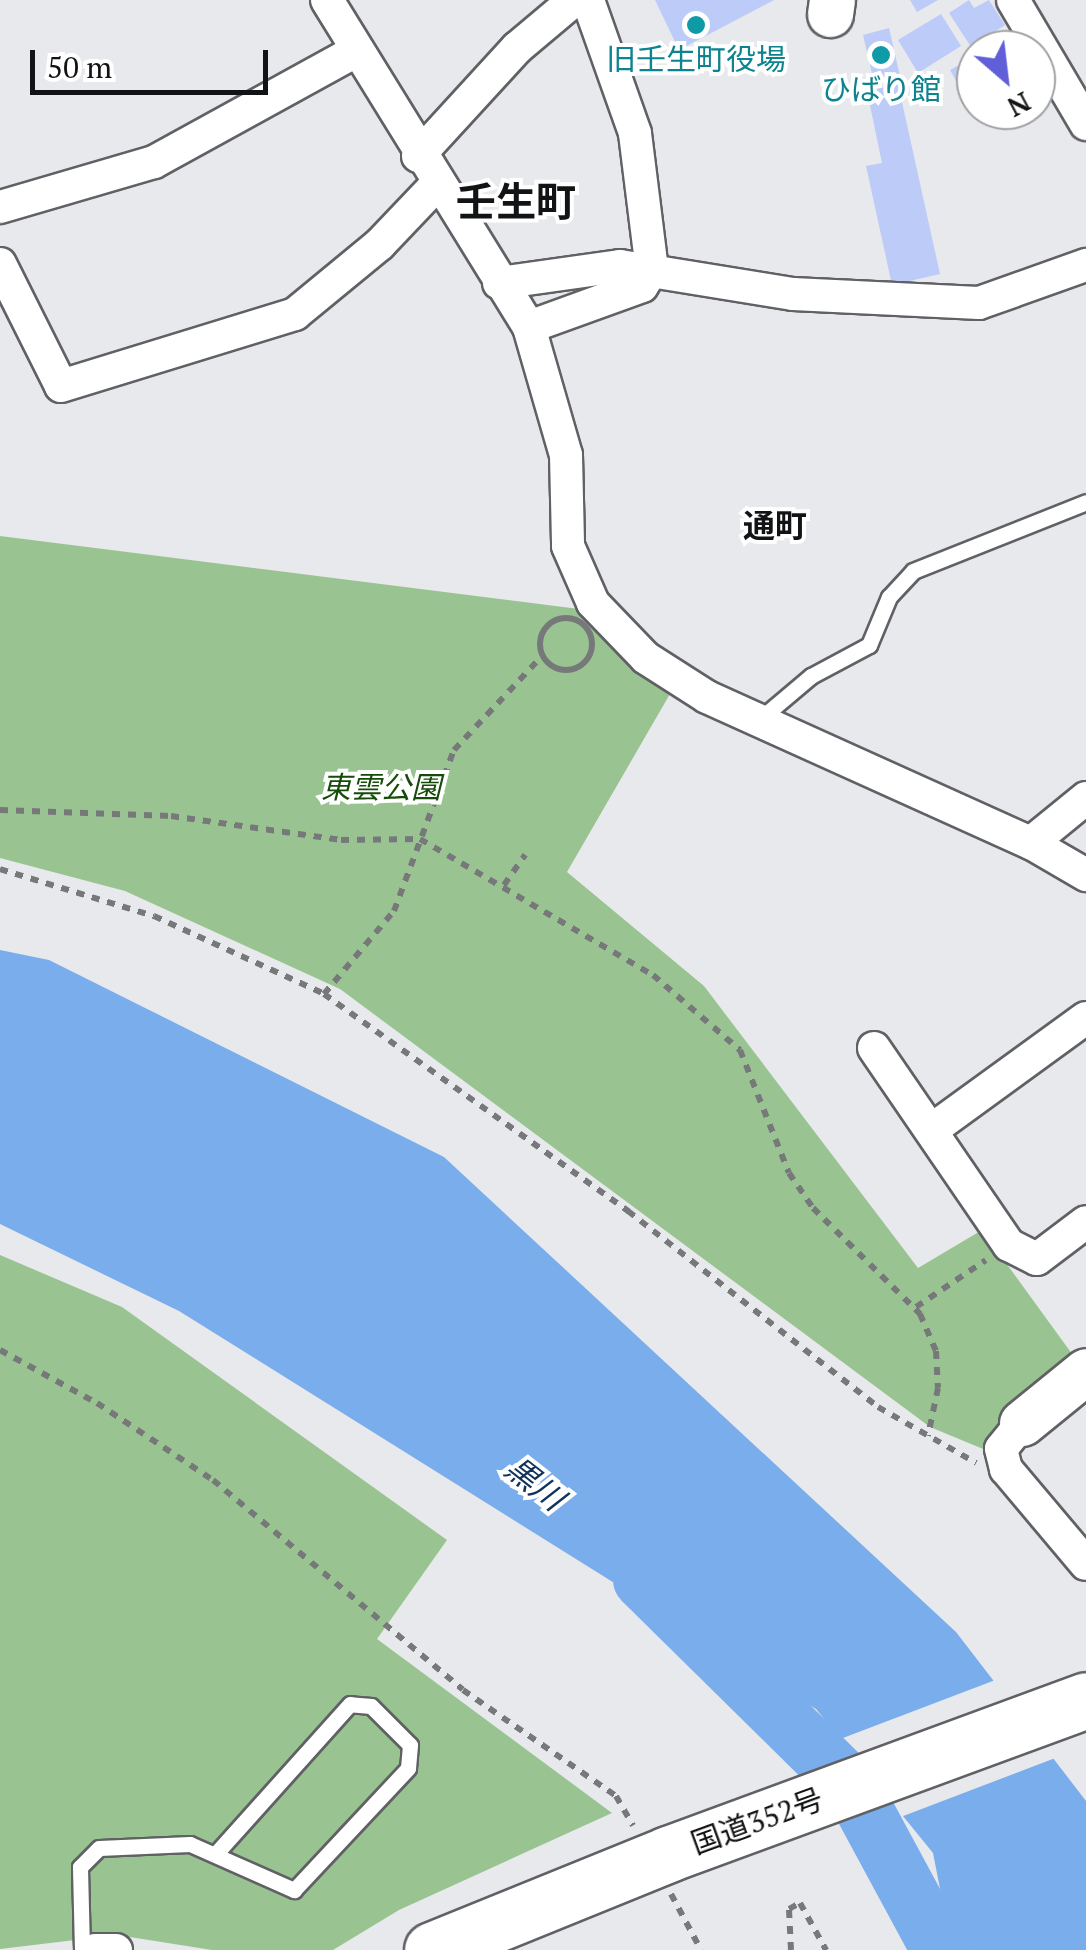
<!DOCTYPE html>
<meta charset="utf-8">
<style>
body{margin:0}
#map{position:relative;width:1086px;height:1950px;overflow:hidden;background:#e8e9ed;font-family:"PT Serif","Noto Sans JP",serif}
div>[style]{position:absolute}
.green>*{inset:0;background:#99c491}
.water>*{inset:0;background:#79adeb}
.pier>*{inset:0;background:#e8e9ed}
.river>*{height:58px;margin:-29px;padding:0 29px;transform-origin:29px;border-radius:29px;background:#79adeb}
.building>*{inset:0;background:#bccbf7}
.path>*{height:6px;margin-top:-3px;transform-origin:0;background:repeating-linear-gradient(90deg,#77787a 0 8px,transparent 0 16px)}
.path>.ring{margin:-3px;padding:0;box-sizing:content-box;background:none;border:6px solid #77787a;border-radius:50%}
.roads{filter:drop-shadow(2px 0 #606165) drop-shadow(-2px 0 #606165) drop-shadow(0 2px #606165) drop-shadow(0 -2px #606165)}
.lane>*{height:15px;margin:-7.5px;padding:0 7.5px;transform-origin:7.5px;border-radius:7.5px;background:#fff}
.street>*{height:32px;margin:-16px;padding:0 16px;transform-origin:16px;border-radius:16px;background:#fff}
.secondary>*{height:45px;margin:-22.5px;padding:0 22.5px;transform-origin:22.5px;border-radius:22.5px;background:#fff}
.highway>*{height:55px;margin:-27.5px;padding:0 27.5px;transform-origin:27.5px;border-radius:27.5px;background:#fff}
.dots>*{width:28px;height:28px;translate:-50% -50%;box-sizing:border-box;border:5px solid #fff;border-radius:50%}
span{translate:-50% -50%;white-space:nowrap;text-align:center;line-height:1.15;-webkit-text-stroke:8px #fff;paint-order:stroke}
.culture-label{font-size:30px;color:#0d838f}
.park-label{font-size:30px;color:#164b09;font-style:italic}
.street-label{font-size:30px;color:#121314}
.neighbourhood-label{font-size:32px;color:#121314;font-weight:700}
.water-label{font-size:32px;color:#10335b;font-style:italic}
.district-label{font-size:40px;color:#121314;font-weight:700}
.north{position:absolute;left:956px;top:30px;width:100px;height:100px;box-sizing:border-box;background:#fff;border:2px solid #a0a1a1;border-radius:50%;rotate:152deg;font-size:28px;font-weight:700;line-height:40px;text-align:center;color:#121314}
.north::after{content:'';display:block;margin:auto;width:35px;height:45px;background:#605fd8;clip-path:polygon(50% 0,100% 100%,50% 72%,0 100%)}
.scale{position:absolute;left:30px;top:50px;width:238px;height:45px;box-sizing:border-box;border:5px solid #121314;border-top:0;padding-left:12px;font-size:30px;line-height:35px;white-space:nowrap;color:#121314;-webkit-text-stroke:8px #fff;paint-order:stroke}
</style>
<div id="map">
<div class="green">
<i style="clip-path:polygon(0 536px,579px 609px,674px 687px,567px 872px,704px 986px,918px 1268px,982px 1230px,1075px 1358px,988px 1451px,930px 1427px,340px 989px,125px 891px,0 858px)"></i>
<i style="clip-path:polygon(0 1255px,122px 1307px,447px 1540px,377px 1639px,612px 1813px,399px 1910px,333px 1950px,212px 1950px,117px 1935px,0 1949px)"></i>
</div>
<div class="water">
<i style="clip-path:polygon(0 950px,49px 960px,444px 1157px,956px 1632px,1086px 1801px,1086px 1950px,952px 1950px,933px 1853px,816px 1709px,179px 1311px,0 1224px)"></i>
</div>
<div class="pier">
<i style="clip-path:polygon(998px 1679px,1058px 1757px,898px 1818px,835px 1741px)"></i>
</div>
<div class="river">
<i style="left:642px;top:1580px;width:295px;rotate:44.6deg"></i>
<i style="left:852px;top:1787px;width:185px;rotate:61.6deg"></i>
</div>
<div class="building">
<i style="clip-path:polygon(655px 0,774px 0,679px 50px)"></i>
<i style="clip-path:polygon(910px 0,938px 0,917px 12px)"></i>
<i style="clip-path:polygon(969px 0,974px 8px,989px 0,1005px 25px,971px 47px,949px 13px)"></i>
<i style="clip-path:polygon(941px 14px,961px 46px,918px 73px,898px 40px)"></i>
<i style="clip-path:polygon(889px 28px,900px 76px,874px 82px,863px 35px)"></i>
<i style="clip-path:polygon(972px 58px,976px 90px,965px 96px,950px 70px)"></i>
<i style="clip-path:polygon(898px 84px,940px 274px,892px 285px,866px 166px,882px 163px,867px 91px)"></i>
<i style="clip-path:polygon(976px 98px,976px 110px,1003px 110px,981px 123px,969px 102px)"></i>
</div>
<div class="path">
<i class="ring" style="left:540px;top:618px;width:46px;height:46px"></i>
<i style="left:0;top:810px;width:171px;rotate:2deg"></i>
<i style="left:171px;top:816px;width:172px;rotate:8deg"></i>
<i style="left:341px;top:840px;width:79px;rotate:-0.7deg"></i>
<i style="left:420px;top:839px;width:270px;rotate:30.3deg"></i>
<i style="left:653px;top:975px;width:115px;rotate:40.8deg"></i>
<i style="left:740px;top:1050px;width:132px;rotate:68.3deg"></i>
<i style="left:789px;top:1173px;width:42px;rotate:55.6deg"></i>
<i style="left:813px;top:1208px;width:151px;rotate:44.7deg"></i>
<i style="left:920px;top:1314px;width:40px;rotate:66.6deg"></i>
<i style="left:936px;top:1351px;width:37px;rotate:87deg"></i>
<i style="left:938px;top:1388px;width:49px;rotate:101.8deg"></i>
<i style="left:0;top:869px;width:161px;rotate:17deg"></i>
<i style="left:154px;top:916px;width:187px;rotate:24.6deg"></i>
<i style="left:324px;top:994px;width:374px;rotate:35.5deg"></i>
<i style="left:628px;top:1211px;width:318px;rotate:38.1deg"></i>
<i style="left:878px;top:1407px;width:113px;rotate:29.7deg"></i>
<i style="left:504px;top:885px;width:37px;rotate:-55deg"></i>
<i style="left:324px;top:994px;width:109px;rotate:-49.9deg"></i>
<i style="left:394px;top:911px;width:172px;rotate:-69.6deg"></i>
<i style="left:454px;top:750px;width:129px;rotate:-46.9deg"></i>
<i style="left:916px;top:1307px;width:84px;rotate:-33.9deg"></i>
<i style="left:0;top:1350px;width:111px;rotate:28.7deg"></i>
<i style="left:97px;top:1403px;width:139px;rotate:33.6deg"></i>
<i style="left:213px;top:1480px;width:326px;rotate:40deg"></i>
<i style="left:463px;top:1690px;width:186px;rotate:34.7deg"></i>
<i style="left:616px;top:1796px;width:34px;rotate:60deg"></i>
<i style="left:671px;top:1894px;width:64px;rotate:61.8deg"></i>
<i style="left:791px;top:1950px;width:41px;rotate:-92.8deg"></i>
<i style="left:789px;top:1909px;width:13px;rotate:-29deg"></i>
<i style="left:800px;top:1903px;width:54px;rotate:61deg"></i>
</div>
<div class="roads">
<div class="lane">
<i style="left:760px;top:719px;width:67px;rotate:-40.1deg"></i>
<i style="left:811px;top:676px;width:66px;rotate:-28.1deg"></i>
<i style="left:869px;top:645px;width:52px;rotate:-67.4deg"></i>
<i style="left:889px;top:597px;width:35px;rotate:-47deg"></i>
<i style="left:913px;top:571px;width:186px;rotate:-21.7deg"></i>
<i style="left:82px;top:1950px;width:83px;rotate:-91.4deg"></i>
<i style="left:80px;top:1867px;width:27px;rotate:-45deg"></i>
<i style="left:99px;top:1848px;width:91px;rotate:-2.5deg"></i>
<i style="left:190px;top:1844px;width:114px;rotate:23.9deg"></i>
<i style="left:294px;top:1890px;width:167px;rotate:-46.9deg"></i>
<i style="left:408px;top:1768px;width:23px;rotate:-85deg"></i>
<i style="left:410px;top:1745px;width:55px;rotate:-135deg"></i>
<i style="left:371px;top:1706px;width:21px;rotate:-175deg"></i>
<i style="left:350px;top:1704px;width:199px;rotate:131.9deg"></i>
</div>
<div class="street">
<i style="left:327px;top:0;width:384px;rotate:58.3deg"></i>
<i style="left:529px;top:327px;width:133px;rotate:73.9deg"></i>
<i style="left:566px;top:455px;width:91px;rotate:88.7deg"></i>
<i style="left:568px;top:546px;width:62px;rotate:66.3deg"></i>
<i style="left:593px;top:603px;width:76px;rotate:46.1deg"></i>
<i style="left:646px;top:658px;width:72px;rotate:32.6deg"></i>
<i style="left:707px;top:697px;width:355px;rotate:24.3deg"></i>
<i style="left:1031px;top:843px;width:64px;rotate:30.2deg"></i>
<i style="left:1013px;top:0;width:144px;rotate:59.5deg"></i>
<i style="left:418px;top:156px;width:147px;rotate:-47.5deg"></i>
<i style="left:517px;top:48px;width:75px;rotate:-40.1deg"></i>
<i style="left:0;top:207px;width:160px;rotate:-16.3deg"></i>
<i style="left:154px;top:162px;width:230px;rotate:-28.8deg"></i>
<i style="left:0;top:264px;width:136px;rotate:63.4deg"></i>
<i style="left:61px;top:386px;width:245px;rotate:-17.1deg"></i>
<i style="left:295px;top:314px;width:110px;rotate:-39.5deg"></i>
<i style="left:380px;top:244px;width:81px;rotate:-46.5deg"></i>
<i style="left:499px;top:283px;width:122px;rotate:-8deg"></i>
<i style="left:620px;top:266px;width:175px;rotate:9.2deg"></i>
<i style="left:793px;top:294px;width:186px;rotate:2.8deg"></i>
<i style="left:979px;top:303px;width:114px;rotate:-19.6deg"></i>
<i style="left:529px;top:327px;width:120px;rotate:-19.9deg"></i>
<i style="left:642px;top:286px;width:19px;rotate:-58deg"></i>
<i style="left:652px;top:270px;width:138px;rotate:-97.1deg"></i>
<i style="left:635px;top:133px;width:141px;rotate:-109.5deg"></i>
<i style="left:1031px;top:843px;width:71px;rotate:-39.3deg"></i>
<i style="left:874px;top:1048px;width:239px;rotate:55.6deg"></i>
<i style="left:1009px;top:1245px;width:31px;rotate:27deg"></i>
<i style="left:1037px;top:1259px;width:61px;rotate:-37.1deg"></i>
<i style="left:933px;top:1129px;width:189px;rotate:-36deg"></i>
<i style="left:1022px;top:1423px;width:33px;rotate:129deg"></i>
<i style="left:1001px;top:1449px;width:21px;rotate:76deg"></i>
<i style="left:1006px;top:1469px;width:124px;rotate:49.9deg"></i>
<i style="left:95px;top:1950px;width:21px"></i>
</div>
<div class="secondary">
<i style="left:830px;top:14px;width:14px;rotate:-82deg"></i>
<i style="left:1022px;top:1423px;width:82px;rotate:-39.1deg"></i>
</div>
<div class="highway">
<i style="left:432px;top:1950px;width:255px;rotate:-22.1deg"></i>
<i style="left:668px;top:1854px;width:445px;rotate:-20.2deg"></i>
</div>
</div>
<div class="dots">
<i style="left:696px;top:25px;background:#0f9aa8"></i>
<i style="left:881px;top:55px;background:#0f9aa8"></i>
</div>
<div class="culture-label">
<span style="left:696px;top:59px">旧壬生町役場</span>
<span style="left:881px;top:89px">ひばり館</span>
</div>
<div class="park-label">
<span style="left:381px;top:787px">東雲公園</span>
</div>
<div class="street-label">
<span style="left:757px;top:1821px;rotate:-20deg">国道352号</span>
</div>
<div class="neighbourhood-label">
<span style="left:775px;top:525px">通町</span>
</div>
<div class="water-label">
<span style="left:535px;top:1483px;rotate:38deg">黒川</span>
</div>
<div class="district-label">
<span style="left:516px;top:201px">壬生町</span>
</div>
<div class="north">N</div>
<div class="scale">50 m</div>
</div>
